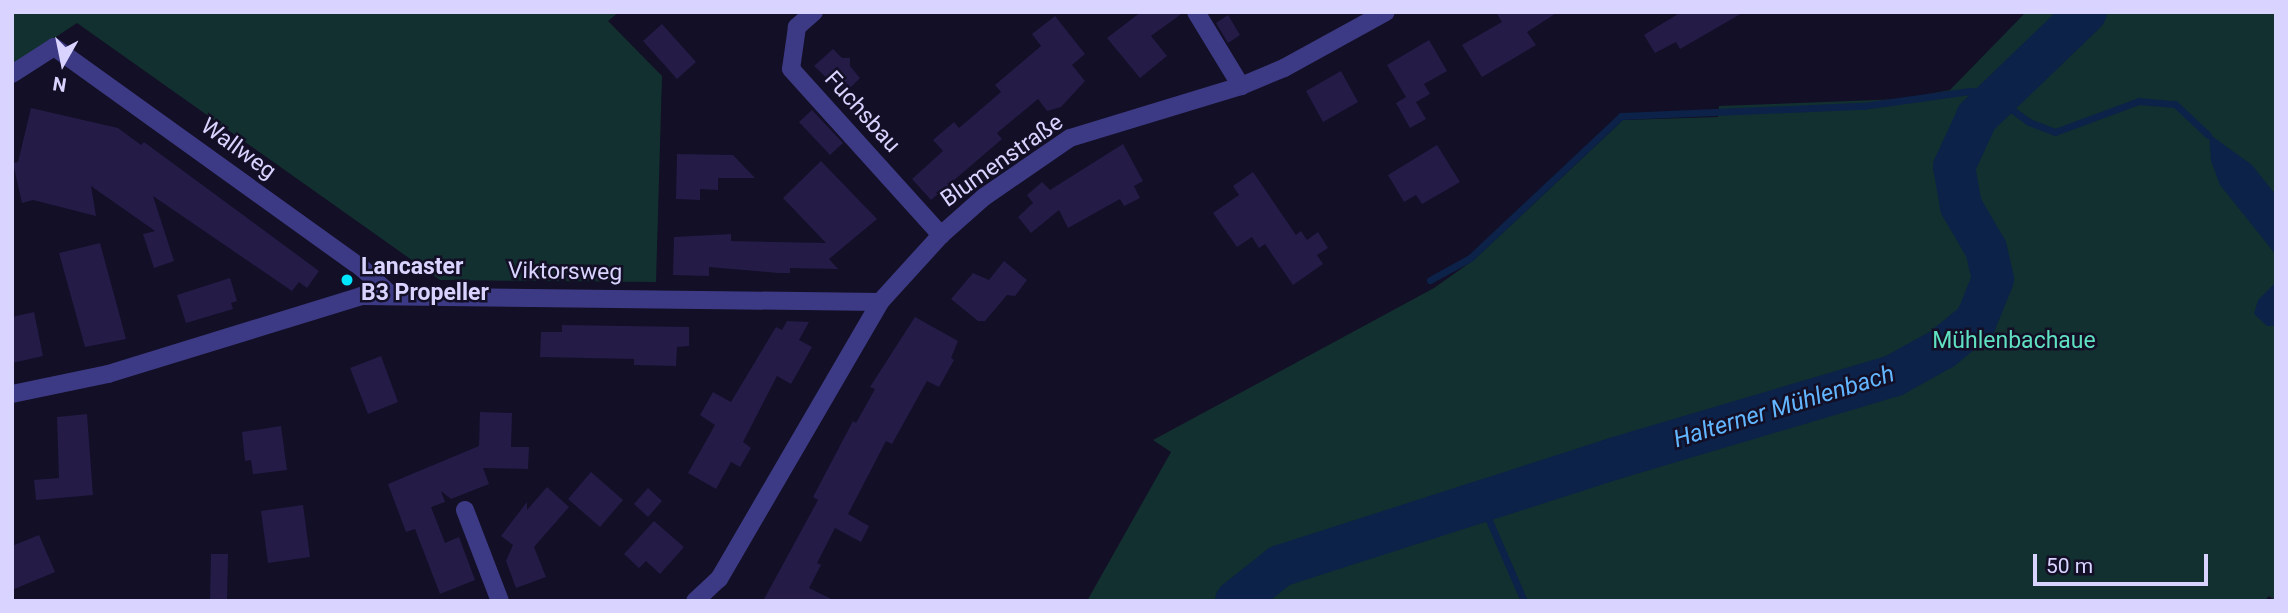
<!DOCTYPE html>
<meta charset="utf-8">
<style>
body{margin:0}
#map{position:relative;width:2288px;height:613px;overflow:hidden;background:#130f26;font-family:Roboto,sans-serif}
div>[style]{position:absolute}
.green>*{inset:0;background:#12302f}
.water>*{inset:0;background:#0c2248}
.stream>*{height:7px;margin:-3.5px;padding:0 3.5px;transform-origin:3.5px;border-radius:3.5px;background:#0c2248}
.river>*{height:42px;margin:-21px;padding:0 21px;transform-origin:21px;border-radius:21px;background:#0c2248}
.building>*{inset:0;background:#241b47}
.minor>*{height:18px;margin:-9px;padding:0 9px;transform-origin:9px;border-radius:9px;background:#3d3a85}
.dots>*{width:19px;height:19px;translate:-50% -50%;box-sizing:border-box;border:4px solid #130f26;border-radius:50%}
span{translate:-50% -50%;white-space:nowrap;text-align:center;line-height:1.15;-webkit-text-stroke:5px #130f26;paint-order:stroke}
.street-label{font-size:23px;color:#d9d4ff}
.poi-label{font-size:23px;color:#d9d4ff;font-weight:700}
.left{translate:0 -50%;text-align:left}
.park-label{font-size:23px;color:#5fe0c0}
.water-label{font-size:24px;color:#62b6ff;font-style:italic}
.frame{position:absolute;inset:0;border:14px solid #d9d4ff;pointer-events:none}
.north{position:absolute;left:28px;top:28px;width:70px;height:70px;-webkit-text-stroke:5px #130f26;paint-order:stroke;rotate:189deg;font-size:19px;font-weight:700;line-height:28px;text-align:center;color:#d9d4ff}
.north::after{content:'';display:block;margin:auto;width:24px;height:32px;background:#d9d4ff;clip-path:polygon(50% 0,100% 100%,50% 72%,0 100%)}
.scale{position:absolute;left:2033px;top:554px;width:175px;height:32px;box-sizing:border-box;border:4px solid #d9d4ff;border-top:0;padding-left:9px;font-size:21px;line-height:24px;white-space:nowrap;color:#d9d4ff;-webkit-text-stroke:5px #130f26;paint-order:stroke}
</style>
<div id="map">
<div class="green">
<i style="clip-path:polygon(12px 12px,619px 12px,608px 21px,662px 76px,656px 282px,440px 280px,77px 23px,12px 66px)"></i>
<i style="clip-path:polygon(2026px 12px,2276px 12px,2276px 601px,2269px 596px,2264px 601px,1087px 601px,1171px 452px,1153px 440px,1434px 288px,1475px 259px,1623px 120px,1718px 117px,1719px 106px,1902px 99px,1950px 90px)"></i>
</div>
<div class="water">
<i style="clip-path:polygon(2209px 134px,2252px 165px,2276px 195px,2276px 255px,2220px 185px,2211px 161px)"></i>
<i style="clip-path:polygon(2276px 282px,2276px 326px,2267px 326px,2254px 314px,2258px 300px)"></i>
</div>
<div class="stream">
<i style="left:1996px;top:98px;width:41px;rotate:36deg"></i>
<i style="left:2029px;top:122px;width:28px;rotate:21deg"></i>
<i style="left:2055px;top:132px;width:90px;rotate:-20.3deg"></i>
<i style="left:2139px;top:101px;width:36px;rotate:5deg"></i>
<i style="left:2175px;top:104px;width:45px;rotate:43.2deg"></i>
<i style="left:1430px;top:280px;width:46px;rotate:-28.8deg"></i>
<i style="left:1470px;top:258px;width:207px;rotate:-43.2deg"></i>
<i style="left:1621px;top:116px;width:242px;rotate:-2.4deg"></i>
<i style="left:1863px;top:106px;width:108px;rotate:-8deg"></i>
<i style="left:1970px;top:91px;width:32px;rotate:2deg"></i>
<i style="left:1482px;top:504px;width:106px;rotate:66.6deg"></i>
</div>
<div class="river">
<i style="left:1236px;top:601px;width:56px;rotate:-38.5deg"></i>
<i style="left:1280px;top:566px;width:353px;rotate:-17.8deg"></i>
<i style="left:1616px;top:458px;width:289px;rotate:-16.5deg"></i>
<i style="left:1893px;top:376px;width:56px;rotate:-28.9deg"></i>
<i style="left:1942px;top:349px;width:44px;rotate:-39.5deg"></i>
<i style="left:1976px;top:321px;width:45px;rotate:-68deg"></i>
<i style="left:1993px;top:279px;width:31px;rotate:-103deg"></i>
<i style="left:1986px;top:249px;width:50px;rotate:-120.2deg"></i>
<i style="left:1961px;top:206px;width:40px;rotate:-100deg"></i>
<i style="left:1954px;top:167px;width:55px;rotate:-65.3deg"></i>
<i style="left:1977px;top:117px;width:151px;rotate:-43.9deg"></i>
</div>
<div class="building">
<i style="clip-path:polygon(1141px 12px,1184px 12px,1151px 36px,1167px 56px,1140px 78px,1107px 38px)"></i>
<i style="clip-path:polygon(1496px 12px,1558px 12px,1527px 32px,1536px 45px,1482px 77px,1462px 45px,1502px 22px)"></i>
<i style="clip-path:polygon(1681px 12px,1744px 12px,1680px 49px,1676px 42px,1655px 53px,1644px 35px)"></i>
<i style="clip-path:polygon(1228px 15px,1240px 35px,1228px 43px,1216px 23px)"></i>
<i style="clip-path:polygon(1055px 16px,1085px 54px,1072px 65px,1085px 81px,1061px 107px,1047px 111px,1038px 99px,997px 133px,1002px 139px,931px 200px,912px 179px,943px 151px,933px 140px,954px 122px,959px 128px,1001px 92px,995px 85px,1041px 46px,1032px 34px)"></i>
<i style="clip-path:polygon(662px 24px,696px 62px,677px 79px,643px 41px)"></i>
<i style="clip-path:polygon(1429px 40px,1447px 71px,1424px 84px,1430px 94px,1416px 102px,1426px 119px,1410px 128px,1396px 103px,1406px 97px,1387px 65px)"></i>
<i style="clip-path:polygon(833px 49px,842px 58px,850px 58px,850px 66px,860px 78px,844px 94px,814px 66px)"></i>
<i style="clip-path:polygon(1341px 71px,1358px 102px,1323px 122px,1306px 91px)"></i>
<i style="clip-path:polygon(31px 108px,118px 128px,141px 145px,144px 142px,319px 271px,307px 288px,299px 282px,292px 291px,153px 196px,174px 261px,154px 268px,143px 234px,155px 231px,91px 186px,96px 216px,33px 200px,22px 203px,13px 163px,18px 162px)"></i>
<i style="clip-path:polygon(812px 110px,843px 143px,830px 155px,799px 122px)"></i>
<i style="clip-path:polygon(1123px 144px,1143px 181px,1134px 186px,1140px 198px,1124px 206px,1120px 199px,1068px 228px,1059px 210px,1031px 233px,1018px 217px,1033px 203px,1027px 195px,1042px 182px,1050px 190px)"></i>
<i style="clip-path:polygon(1437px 145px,1460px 182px,1422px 204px,1416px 195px,1404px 202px,1388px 175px)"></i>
<i style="clip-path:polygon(677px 154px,733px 155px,755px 178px,718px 178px,718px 190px,700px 189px,700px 200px,676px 199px)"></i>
<i style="clip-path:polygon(821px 161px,877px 219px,829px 259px,838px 269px,790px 268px,790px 273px,778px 273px,709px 267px,709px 276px,673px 275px,674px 237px,731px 234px,731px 241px,826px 243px,783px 198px)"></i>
<i style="clip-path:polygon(1253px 172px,1296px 235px,1301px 231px,1307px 240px,1318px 232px,1328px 248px,1317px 255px,1323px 264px,1293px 285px,1265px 244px,1259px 248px,1252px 237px,1237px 247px,1213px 213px,1239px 195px,1233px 186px)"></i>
<i style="clip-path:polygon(100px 243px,126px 339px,85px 347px,59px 253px)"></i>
<i style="clip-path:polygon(1004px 261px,1027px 280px,1015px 296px,1007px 295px,985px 321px,978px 321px,951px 299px,973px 273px,989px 280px)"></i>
<i style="clip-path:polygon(230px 278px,237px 301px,231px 303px,233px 309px,186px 323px,177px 295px)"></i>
<i style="clip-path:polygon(34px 312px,43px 356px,12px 363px,12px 317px)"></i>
<i style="clip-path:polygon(915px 317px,958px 341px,951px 358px,954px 360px,939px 387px,927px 381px,892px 444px,886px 441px,848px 514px,869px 526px,861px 542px,835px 528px,817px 563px,821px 565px,809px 588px,835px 601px,763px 601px,818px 500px,813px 497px,853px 421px,856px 423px,875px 389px,870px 387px)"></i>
<i style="clip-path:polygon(787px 321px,809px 322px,799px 340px,812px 347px,791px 384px,777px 376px,743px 442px,751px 448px,740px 467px,731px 462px,716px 489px,688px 473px,715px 425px,700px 415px,713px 392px,731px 402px,776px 327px,782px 330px)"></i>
<i style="clip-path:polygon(562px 325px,689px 327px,689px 346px,677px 347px,676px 366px,634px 365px,634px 359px,540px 357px,541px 332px,562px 332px)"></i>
<i style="clip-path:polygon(381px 356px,398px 402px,368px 414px,350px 368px)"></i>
<i style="clip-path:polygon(480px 412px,512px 413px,511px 447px,529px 447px,528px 469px,483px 468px,489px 484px,451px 499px,441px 491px,445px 502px,431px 507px,445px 543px,459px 537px,475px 580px,440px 594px,415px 529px,406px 532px,388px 484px,479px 446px)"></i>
<i style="clip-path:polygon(87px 414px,93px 495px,36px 500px,34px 480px,59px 478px,57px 417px)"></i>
<i style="clip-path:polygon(281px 426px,287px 470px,253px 474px,251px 460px,245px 461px,242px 432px)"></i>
<i style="clip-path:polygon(591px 472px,623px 500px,600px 527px,568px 499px)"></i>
<i style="clip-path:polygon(547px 487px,569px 507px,534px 547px,546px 577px,516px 588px,506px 561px,513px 545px,501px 536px,527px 502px,527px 510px)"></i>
<i style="clip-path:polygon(648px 488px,662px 501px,648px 517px,634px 504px)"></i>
<i style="clip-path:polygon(303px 505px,310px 557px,268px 563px,261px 511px)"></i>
<i style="clip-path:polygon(654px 521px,684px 547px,660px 574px,646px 561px,639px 568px,624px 554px)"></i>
<i style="clip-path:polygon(39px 535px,55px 572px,12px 590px,12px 546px)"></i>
<i style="clip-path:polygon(211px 554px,228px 554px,227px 601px,210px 601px)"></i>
</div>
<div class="minor">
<i style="left:814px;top:12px;width:23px;rotate:139deg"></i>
<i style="left:797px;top:27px;width:42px;rotate:98.1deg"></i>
<i style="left:791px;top:69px;width:224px;rotate:47.9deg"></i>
<i style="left:1196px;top:12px;width:87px;rotate:58.7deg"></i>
<i style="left:12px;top:74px;width:50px;rotate:-32.7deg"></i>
<i style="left:54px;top:47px;width:380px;rotate:35.7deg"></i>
<i style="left:363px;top:269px;width:38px;rotate:43deg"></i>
<i style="left:12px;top:394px;width:98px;rotate:-11.8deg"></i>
<i style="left:108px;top:374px;width:265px;rotate:-17.1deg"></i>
<i style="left:361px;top:296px;width:519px;rotate:0.66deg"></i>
<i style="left:465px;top:510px;width:97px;rotate:69deg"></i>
<i style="left:695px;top:601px;width:33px;rotate:-43deg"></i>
<i style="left:719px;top:579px;width:320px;rotate:-59.8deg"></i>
<i style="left:880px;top:302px;width:91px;rotate:-47.7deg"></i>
<i style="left:941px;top:235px;width:57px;rotate:-41.5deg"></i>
<i style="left:984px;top:197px;width:104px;rotate:-34.5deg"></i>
<i style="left:1070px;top:138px;width:179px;rotate:-16.9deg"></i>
<i style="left:1241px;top:86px;width:47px;rotate:-22.7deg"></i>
<i style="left:1284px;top:68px;width:116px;rotate:-28.8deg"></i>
</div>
<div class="dots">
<i style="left:347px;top:280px;background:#00e5ff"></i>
</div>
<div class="street-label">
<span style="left:862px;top:112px;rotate:48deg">Fuchsbau</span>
<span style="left:238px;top:149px;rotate:36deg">Wallweg</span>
<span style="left:1002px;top:161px;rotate:-35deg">Blumenstraße</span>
<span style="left:565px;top:272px;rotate:1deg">Viktorsweg</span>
</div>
<div class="poi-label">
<span class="left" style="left:361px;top:280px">Lancaster<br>B3 Propeller</span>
</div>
<div class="park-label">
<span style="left:2014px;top:341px">Mühlenbachaue</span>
</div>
<div class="water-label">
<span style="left:1784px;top:407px;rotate:-17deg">Halterner Mühlenbach</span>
</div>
<div class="frame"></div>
<div class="north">N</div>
<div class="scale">50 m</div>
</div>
